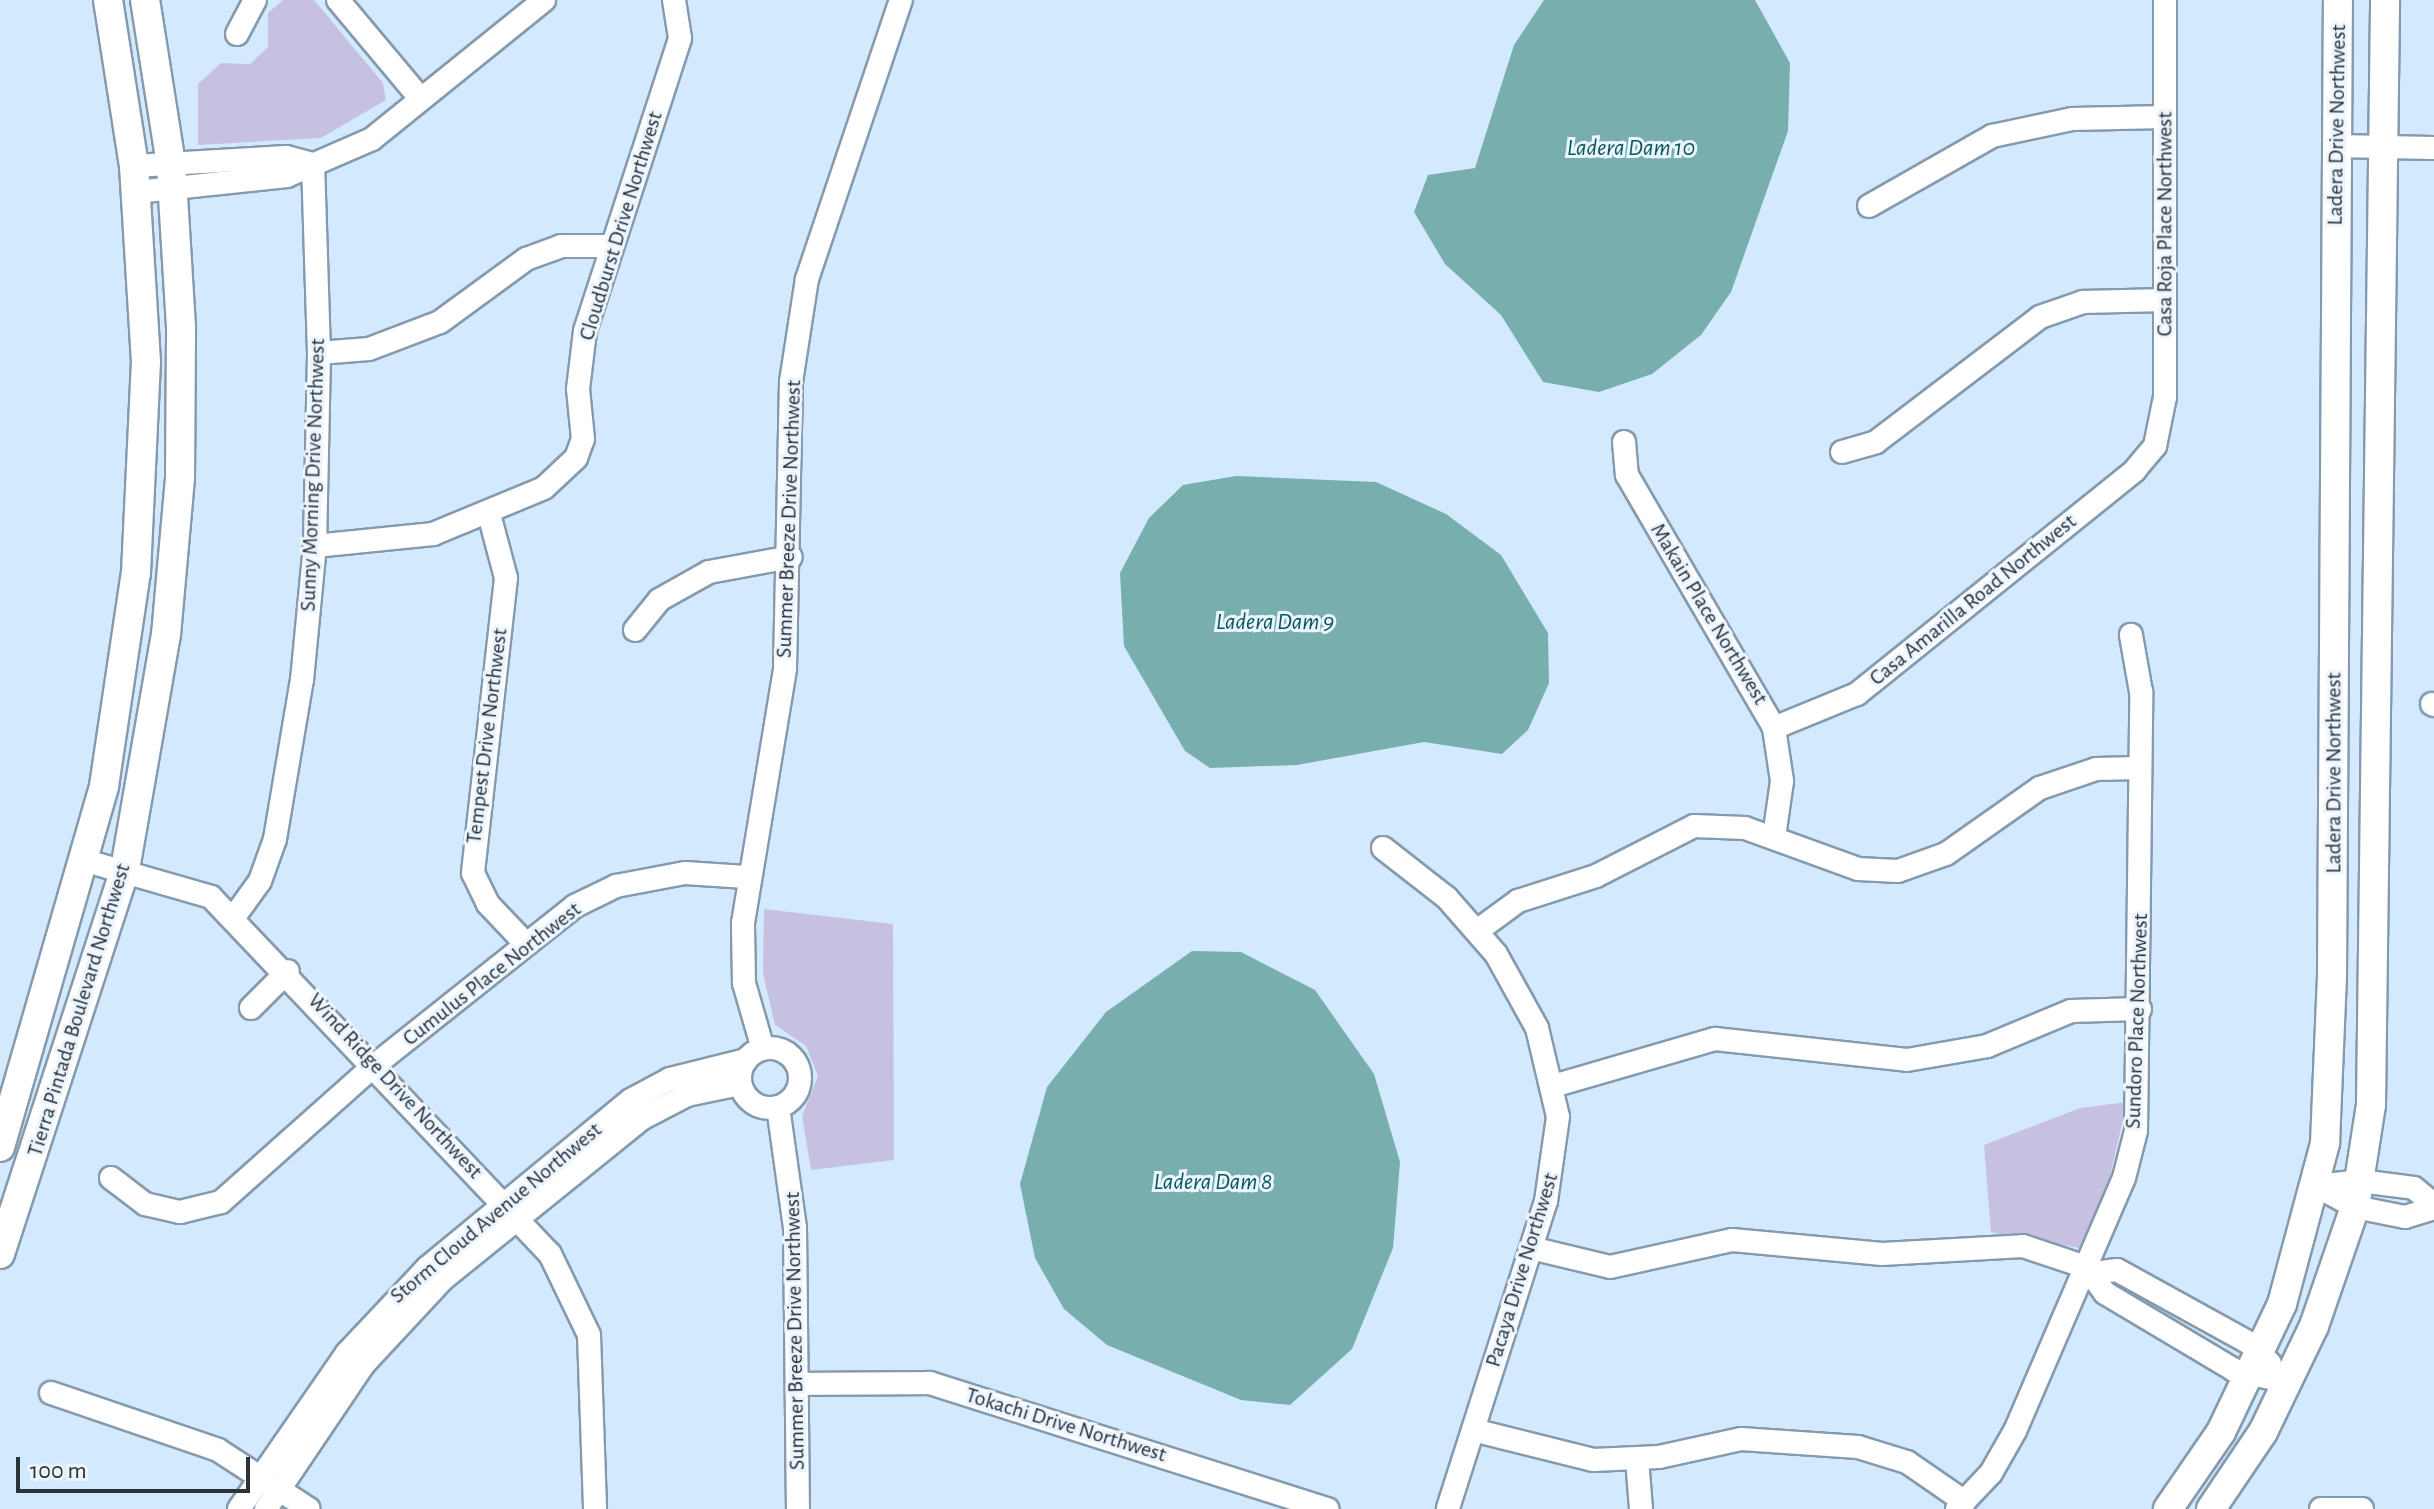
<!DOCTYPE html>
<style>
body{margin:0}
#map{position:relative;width:2434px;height:1509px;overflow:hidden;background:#d3eafe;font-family:"Alegreya Sans",sans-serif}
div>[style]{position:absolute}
.green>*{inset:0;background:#c7c1e1}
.water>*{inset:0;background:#78aeae}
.roads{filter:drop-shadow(2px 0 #859aad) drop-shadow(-2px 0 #859aad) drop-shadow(0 2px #859aad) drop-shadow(0 -2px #859aad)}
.minor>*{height:22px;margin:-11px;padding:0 11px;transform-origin:11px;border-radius:11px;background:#fff}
.minor>.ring{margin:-11px;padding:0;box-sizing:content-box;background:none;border:22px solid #fff;border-radius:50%}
.major>*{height:28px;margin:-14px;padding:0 14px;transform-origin:14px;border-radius:14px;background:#fff}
span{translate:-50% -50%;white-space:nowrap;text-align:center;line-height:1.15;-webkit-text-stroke:6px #ecf5fd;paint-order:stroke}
.street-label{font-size:22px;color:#2a333a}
.water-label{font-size:24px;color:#035758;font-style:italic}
.scale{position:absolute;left:16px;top:1457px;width:234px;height:36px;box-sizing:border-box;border:4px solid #2a333a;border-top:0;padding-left:10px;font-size:24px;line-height:28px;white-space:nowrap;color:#2a333a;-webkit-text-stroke:6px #ecf5fd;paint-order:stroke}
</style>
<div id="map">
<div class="green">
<i style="clip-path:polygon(283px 0,314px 0,383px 83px,386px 100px,321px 138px,198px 145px,198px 84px,221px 63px,250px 64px,268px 47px,268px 13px)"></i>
<i style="clip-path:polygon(764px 909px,893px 924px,894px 1160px,811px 1170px,802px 1116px,818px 1076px,806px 1046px,775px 1025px,763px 973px)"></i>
<i style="clip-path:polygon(2127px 1102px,2108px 1185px,2080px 1248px,1991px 1232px,1984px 1145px,2080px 1108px)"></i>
</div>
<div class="water">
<i style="clip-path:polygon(1544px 0,1755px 0,1790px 63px,1788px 131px,1731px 292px,1701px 335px,1652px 374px,1599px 392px,1543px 382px,1501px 315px,1445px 264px,1414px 212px,1428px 175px,1475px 168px,1514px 45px)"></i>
<i style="clip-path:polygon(1236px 476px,1376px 482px,1446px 514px,1501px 555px,1548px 633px,1549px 683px,1528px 730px,1502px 754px,1424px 742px,1297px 765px,1210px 768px,1185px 751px,1124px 646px,1120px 573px,1149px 518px,1183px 485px)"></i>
<i style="clip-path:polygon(1192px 951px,1241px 952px,1315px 990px,1374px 1074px,1400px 1162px,1393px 1248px,1352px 1349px,1290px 1405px,1241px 1400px,1107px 1345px,1064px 1309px,1035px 1258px,1020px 1184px,1047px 1087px,1106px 1012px)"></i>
</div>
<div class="roads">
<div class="minor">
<i style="left:338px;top:0;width:126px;rotate:50.1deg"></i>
<i style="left:237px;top:34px;width:38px;rotate:-62deg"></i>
<i style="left:2337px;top:146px;width:97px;rotate:1.2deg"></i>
<i style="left:134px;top:166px;width:152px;rotate:-3.4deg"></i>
<i style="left:286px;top:157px;width:28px;rotate:15deg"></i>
<i style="left:136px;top:192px;width:152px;rotate:-6deg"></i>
<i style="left:287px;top:176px;width:93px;rotate:-23.5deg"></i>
<i style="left:372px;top:139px;width:221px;rotate:-38.9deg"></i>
<i style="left:1869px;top:206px;width:142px;rotate:-29.6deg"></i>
<i style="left:1992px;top:136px;width:82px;rotate:-12deg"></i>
<i style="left:2072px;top:119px;width:93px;rotate:-1.2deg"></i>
<i style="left:319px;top:353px;width:50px;rotate:-4.6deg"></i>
<i style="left:369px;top:349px;width:76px;rotate:-20.8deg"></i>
<i style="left:440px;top:322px;width:107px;rotate:-36.2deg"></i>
<i style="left:526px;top:259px;width:37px;rotate:-20deg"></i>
<i style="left:561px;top:246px;width:51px"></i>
<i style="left:1624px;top:442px;width:33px;rotate:85deg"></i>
<i style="left:1627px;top:475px;width:293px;rotate:59.8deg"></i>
<i style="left:1774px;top:728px;width:54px;rotate:81.4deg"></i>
<i style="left:1782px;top:781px;width:57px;rotate:98.1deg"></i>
<i style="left:1842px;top:452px;width:35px;rotate:-16deg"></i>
<i style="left:1876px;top:442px;width:206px;rotate:-37.3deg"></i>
<i style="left:2040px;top:317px;width:46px;rotate:-19.2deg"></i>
<i style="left:2083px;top:302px;width:82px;rotate:-1.4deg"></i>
<i style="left:489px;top:514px;width:66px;rotate:75.1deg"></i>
<i style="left:506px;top:578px;width:297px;rotate:96.4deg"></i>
<i style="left:473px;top:873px;width:34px;rotate:64deg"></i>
<i style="left:488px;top:904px;width:54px;rotate:46.5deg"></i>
<i style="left:315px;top:546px;width:119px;rotate:-5.8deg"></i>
<i style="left:433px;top:534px;width:120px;rotate:-22.5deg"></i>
<i style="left:544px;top:488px;width:44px;rotate:-43.2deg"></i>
<i style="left:576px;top:458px;width:20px;rotate:-70deg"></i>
<i style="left:583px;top:439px;width:50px;rotate:-95.7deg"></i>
<i style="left:578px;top:389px;width:58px;rotate:-83.1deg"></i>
<i style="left:585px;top:331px;width:308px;rotate:-72deg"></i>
<i style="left:680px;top:38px;width:38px;rotate:-99deg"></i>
<i style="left:635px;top:630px;width:38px;rotate:-51deg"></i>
<i style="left:659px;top:600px;width:57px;rotate:-29.2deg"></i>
<i style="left:709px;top:572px;width:83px;rotate:-10.4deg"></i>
<i style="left:2432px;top:704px;width:2px;rotate:27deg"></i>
<i style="left:1774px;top:728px;width:90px;rotate:-22.3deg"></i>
<i style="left:1857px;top:694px;width:356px;rotate:-38.8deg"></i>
<i style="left:2134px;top:471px;width:33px;rotate:-50deg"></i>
<i style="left:2155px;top:446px;width:50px;rotate:-78.5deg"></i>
<i style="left:2165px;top:397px;width:397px;rotate:-90deg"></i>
<i style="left:1383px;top:848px;width:81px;rotate:38deg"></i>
<i style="left:1447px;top:898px;width:74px;rotate:48.8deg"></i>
<i style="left:1496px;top:954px;width:85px;rotate:61deg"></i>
<i style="left:1537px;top:1028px;width:91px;rotate:76.7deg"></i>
<i style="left:1558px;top:1117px;width:85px;rotate:98.1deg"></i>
<i style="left:1546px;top:1201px;width:323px;rotate:107.7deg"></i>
<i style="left:83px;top:860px;width:133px;rotate:16.1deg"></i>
<i style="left:211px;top:897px;width:492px;rotate:46.5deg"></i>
<i style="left:550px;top:1254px;width:90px;rotate:64.3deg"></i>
<i style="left:589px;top:1335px;width:174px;rotate:88deg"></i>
<i style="left:234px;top:917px;width:44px;rotate:-54.2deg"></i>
<i style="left:260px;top:881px;width:45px;rotate:-70.3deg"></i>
<i style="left:275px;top:839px;width:161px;rotate:-80.4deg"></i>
<i style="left:302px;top:680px;width:135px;rotate:-84.5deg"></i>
<i style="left:315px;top:546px;width:193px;rotate:-88.8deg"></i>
<i style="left:319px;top:353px;width:189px;rotate:-91.8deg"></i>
<i style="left:1477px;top:931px;width:51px;rotate:-36.2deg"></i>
<i style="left:1518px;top:901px;width:82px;rotate:-17.8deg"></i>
<i style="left:1596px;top:876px;width:110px;rotate:-27deg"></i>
<i style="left:1694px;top:826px;width:51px;rotate:2.2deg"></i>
<i style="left:1745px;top:828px;width:120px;rotate:19.9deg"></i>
<i style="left:1858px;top:869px;width:40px;rotate:2.9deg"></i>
<i style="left:1898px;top:871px;width:51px;rotate:-19.5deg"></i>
<i style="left:1946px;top:854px;width:115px;rotate:-35.1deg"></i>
<i style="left:2040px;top:788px;width:59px;rotate:-18.7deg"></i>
<i style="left:2096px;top:769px;width:44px;rotate:-1.3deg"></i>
<i style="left:251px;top:1008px;width:52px;rotate:-45deg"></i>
<i class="ring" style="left:740px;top:1048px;width:38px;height:38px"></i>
<i style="left:763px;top:1049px;width:69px;rotate:-106.1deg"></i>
<i style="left:744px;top:983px;width:60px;rotate:-91deg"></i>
<i style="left:743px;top:923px;width:258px;rotate:-80.6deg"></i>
<i style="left:785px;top:668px;width:286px;rotate:-88.8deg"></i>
<i style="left:791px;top:382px;width:104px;rotate:-81.2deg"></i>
<i style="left:807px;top:279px;width:294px;rotate:-71.4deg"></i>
<i style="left:1553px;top:1086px;width:169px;rotate:-16.2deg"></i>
<i style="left:1715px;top:1039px;width:193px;rotate:6.2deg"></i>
<i style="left:1907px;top:1060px;width:81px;rotate:-9.9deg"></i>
<i style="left:1987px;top:1046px;width:91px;rotate:-22.6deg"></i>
<i style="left:2071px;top:1011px;width:69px;rotate:-1.7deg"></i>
<i style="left:778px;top:1107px;width:122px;rotate:82deg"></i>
<i style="left:795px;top:1228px;width:281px;rotate:89.4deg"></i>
<i style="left:111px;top:1178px;width:43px;rotate:37.4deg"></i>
<i style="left:145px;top:1204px;width:36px;rotate:13deg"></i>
<i style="left:180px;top:1212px;width:42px;rotate:-13.7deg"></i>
<i style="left:221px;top:1202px;width:206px;rotate:-41.7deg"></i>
<i style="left:375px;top:1065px;width:256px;rotate:-38.5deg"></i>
<i style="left:575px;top:906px;width:46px;rotate:-26deg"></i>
<i style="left:616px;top:886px;width:70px;rotate:-10.7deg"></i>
<i style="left:685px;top:873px;width:61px;rotate:3.8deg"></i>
<i style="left:2317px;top:1186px;width:43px;rotate:28.9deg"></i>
<i style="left:2355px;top:1207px;width:51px;rotate:11.3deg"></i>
<i style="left:2405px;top:1217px;width:30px;rotate:-17deg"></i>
<i style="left:2317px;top:1186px;width:43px;rotate:-6.6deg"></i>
<i style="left:2360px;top:1181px;width:54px;rotate:7.4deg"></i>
<i style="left:2414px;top:1188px;width:26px;rotate:40deg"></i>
<i style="left:1531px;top:1248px;width:81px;rotate:13.5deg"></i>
<i style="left:1610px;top:1267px;width:125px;rotate:-12.5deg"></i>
<i style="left:1732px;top:1240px;width:151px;rotate:5.3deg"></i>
<i style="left:1882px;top:1254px;width:141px;rotate:-3.2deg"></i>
<i style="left:2023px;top:1246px;width:66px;rotate:18.4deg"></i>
<i style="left:2086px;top:1267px;width:32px;rotate:54deg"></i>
<i style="left:2105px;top:1293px;width:150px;rotate:30.8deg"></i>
<i style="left:2234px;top:1370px;width:55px;rotate:12.5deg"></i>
<i style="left:2095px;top:1273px;width:22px;rotate:-8deg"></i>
<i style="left:2117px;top:1270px;width:151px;rotate:28.9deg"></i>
<i style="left:2249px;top:1343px;width:29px;rotate:44deg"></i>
<i style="left:798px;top:1384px;width:132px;rotate:-0.4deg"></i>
<i style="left:930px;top:1383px;width:417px;rotate:17.6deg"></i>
<i style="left:51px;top:1393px;width:176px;rotate:18.8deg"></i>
<i style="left:218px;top:1450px;width:108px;rotate:33deg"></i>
<i style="left:1473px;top:1430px;width:124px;rotate:14deg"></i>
<i style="left:1593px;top:1460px;width:66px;rotate:-2.6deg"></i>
<i style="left:1659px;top:1457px;width:84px;rotate:-12.4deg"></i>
<i style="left:1741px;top:1439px;width:117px;rotate:3.9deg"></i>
<i style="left:1858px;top:1447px;width:51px;rotate:17deg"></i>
<i style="left:1907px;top:1462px;width:70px;rotate:34.6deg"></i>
<i style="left:1637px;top:1459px;width:50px;rotate:85.4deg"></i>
<i style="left:239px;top:1509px;width:190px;rotate:-55.3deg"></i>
<i style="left:347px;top:1353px;width:117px;rotate:-46.7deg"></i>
<i style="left:427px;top:1268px;width:264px;rotate:-39.5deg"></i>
<i style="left:631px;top:1100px;width:44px;rotate:-28.3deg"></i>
<i style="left:670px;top:1079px;width:78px;rotate:-14deg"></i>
<i style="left:266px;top:1509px;width:174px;rotate:-56deg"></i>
<i style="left:363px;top:1365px;width:117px;rotate:-47.1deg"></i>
<i style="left:443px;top:1279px;width:255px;rotate:-38.9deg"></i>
<i style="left:641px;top:1119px;width:52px;rotate:-27.6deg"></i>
<i style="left:687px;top:1095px;width:54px;rotate:-11.7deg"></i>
<i style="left:1957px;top:1509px;width:50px;rotate:-46.6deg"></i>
<i style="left:1991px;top:1473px;width:48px;rotate:-60.3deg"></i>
<i style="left:2015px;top:1431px;width:275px;rotate:-66.7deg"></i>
<i style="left:2124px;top:1178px;width:49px;rotate:-75.7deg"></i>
<i style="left:2136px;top:1131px;width:439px;rotate:-89.3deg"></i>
<i style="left:2141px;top:692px;width:58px;rotate:-100deg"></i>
<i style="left:2321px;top:1509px;width:41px"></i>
</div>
<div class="major">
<i style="left:0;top:1147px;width:376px;rotate:-73.9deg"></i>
<i style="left:104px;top:786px;width:215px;rotate:-81.5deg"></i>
<i style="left:136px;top:573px;width:211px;rotate:-87.3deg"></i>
<i style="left:146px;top:362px;width:196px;rotate:-93.5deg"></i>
<i style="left:134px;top:166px;width:168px;rotate:-98.9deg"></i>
<i style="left:0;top:1254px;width:405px;rotate:-72deg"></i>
<i style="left:125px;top:869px;width:238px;rotate:-80.1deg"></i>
<i style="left:166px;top:635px;width:157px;rotate:-84.9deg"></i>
<i style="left:180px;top:479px;width:152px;rotate:-89.6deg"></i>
<i style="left:181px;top:327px;width:163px;rotate:-93.5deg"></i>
<i style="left:171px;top:164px;width:166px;rotate:-99deg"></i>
<i style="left:2168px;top:1509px;width:93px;rotate:-55.5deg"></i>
<i style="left:2221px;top:1432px;width:142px;rotate:-64.5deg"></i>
<i style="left:2282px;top:1304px;width:167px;rotate:-75deg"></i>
<i style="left:2325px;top:1143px;width:170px;rotate:-87.6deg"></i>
<i style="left:2332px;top:973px;width:973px;rotate:-89.65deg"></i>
<i style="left:2211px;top:1509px;width:93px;rotate:-56deg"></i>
<i style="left:2263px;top:1432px;width:118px;rotate:-64.3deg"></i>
<i style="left:2314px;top:1326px;width:126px;rotate:-71deg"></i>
<i style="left:2355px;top:1207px;width:103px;rotate:-81.1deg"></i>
<i style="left:2371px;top:1105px;width:1105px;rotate:-89.27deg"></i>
</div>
</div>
<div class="street-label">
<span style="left:2337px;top:125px;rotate:-89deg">Ladera Drive Northwest</span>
<span style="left:2165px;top:224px;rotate:-90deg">Casa Roja Place Northwest</span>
<span style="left:621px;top:226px;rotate:-73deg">Cloudburst Drive Northwest</span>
<span style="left:313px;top:475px;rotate:-88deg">Sunny Morning Drive Northwest</span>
<span style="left:789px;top:519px;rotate:-88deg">Summer Breeze Drive Northwest</span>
<span style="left:1973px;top:600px;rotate:-39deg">Casa Amarilla Road Northwest</span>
<span style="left:1709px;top:614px;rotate:59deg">Makain Place Northwest</span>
<span style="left:487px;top:736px;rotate:-83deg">Tempest Drive Northwest</span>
<span style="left:2334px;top:773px;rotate:-90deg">Ladera Drive Northwest</span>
<span style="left:492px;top:974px;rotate:-38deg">Cumulus Place Northwest</span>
<span style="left:79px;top:1010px;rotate:-73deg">Tierra Pintada Boulevard Northwest</span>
<span style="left:2137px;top:1021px;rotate:-88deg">Sundoro Place Northwest</span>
<span style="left:395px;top:1086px;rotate:47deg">Wind Ridge Drive Northwest</span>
<span style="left:496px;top:1213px;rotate:-40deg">Storm Cloud Avenue Northwest</span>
<span style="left:1522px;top:1270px;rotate:-73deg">Pacaya Drive Northwest</span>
<span style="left:795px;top:1331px;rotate:-91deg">Summer Breeze Drive Northwest</span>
<span style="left:1066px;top:1425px;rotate:17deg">Tokachi Drive Northwest</span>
</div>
<div class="water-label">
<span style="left:1631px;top:149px">Ladera Dam 10</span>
<span style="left:1275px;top:623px">Ladera Dam 9</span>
<span style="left:1213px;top:1183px">Ladera Dam 8</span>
</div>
<div class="scale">100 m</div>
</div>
